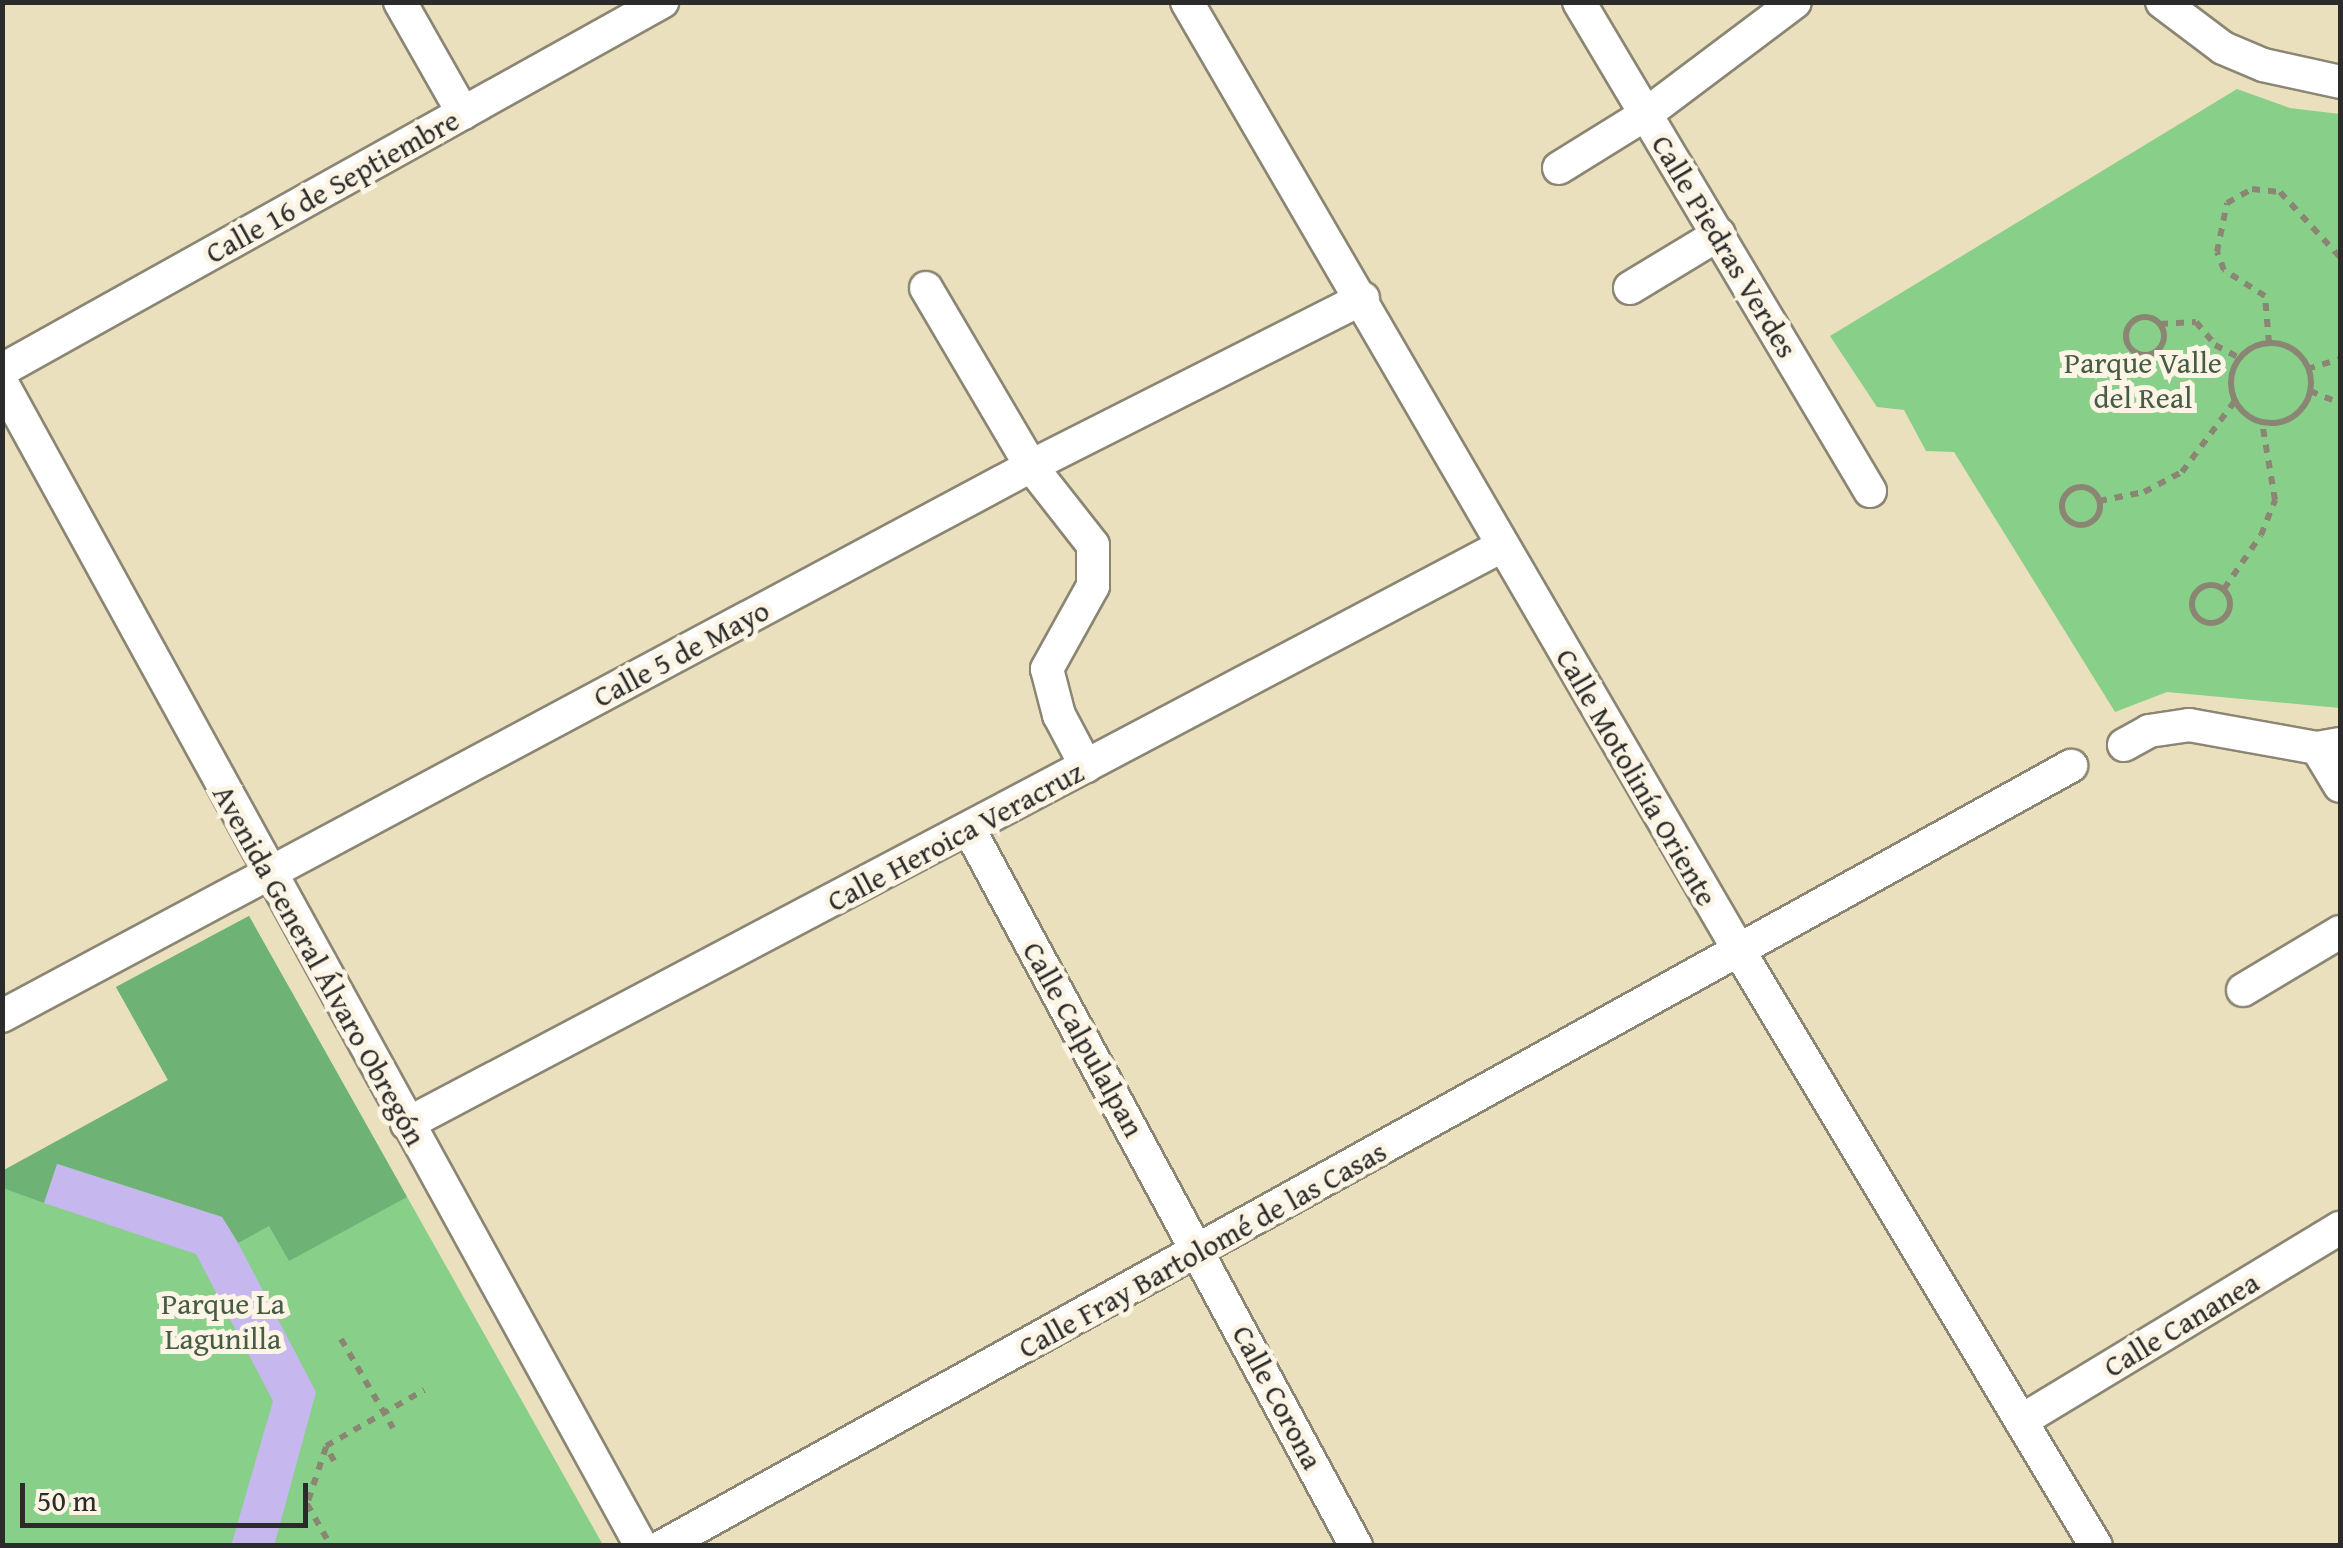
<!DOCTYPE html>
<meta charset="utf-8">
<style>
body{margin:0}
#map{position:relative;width:2343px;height:1548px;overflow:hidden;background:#ebe0bd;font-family:"Gentium Book Plus",serif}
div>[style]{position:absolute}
.green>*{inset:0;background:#88cf89}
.forest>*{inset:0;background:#6eb275}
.building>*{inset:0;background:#c6b8ef}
.path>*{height:6px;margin-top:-3px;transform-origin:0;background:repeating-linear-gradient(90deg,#8b8674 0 8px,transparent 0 16px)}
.path>.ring{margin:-3px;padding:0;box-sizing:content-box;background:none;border:6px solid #8b8674;border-radius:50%}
.roads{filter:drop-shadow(2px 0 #8b8674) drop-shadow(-2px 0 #8b8674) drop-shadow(0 2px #8b8674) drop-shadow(0 -2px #8b8674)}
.street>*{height:32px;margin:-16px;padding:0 16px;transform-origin:16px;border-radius:16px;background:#fff}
span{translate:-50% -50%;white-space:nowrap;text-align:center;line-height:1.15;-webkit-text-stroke:10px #fcf5e5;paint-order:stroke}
.street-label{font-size:30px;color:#2b2b2b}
.park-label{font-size:30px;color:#475c47}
.frame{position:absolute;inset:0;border:5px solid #2b2b2b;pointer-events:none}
.scale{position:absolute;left:20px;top:1483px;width:288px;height:45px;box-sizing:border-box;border:5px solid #2b2b2b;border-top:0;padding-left:12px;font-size:30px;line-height:35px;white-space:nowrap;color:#2b2b2b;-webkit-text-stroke:8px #fcf5e5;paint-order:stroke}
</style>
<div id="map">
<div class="green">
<i style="clip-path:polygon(2237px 89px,2290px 108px,2340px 114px,2340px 708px,2167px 692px,2115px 712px,1954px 452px,1926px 451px,1904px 410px,1877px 407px,1830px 336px)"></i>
<i style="clip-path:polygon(249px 916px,603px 1545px,3px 1546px,3px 1171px,168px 1080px,116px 987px)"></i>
</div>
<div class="forest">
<i style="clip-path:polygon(249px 916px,407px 1197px,289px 1261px,269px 1226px,238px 1243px,222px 1217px,58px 1164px,44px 1203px,3px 1188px,2px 1171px,168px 1080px,116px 987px)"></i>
</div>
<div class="building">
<i style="clip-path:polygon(57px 1164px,222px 1217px,238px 1243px,316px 1392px,274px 1546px,231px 1546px,273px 1401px,196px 1254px,44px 1203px)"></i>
</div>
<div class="path">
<i class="ring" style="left:2126px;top:317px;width:32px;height:32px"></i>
<i style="left:2160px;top:324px;width:36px;rotate:-3deg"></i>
<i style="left:2196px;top:322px;width:30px;rotate:50deg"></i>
<i style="left:2215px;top:345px;width:27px;rotate:28deg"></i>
<i style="left:2269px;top:343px;width:47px;rotate:-94.9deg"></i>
<i style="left:2265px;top:296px;width:49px;rotate:-147.6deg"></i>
<i style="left:2224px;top:270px;width:19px;rotate:-111deg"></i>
<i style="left:2217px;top:252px;width:50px;rotate:-78.5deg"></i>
<i style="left:2227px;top:203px;width:29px;rotate:-29deg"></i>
<i style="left:2252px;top:189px;width:28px;rotate:6deg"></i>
<i style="left:2280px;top:192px;width:88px;rotate:47.3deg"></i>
<i class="ring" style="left:2231px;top:343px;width:74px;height:74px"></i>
<i style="left:2307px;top:369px;width:34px;rotate:-17deg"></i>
<i style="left:2310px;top:391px;width:32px;rotate:22deg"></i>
<i class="ring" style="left:2062px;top:487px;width:32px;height:32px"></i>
<i style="left:2099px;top:501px;width:46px;rotate:-11.3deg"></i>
<i style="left:2144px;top:492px;width:43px;rotate:-27.8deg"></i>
<i style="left:2182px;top:472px;width:89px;rotate:-53.3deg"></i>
<i class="ring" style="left:2192px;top:585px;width:32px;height:32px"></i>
<i style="left:2224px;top:589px;width:65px;rotate:-55.6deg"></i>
<i style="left:2261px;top:535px;width:38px;rotate:-68deg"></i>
<i style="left:2275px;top:500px;width:79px;rotate:-99.5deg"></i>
<i style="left:341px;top:1339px;width:103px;rotate:59.7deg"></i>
<i style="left:326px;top:1447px;width:60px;rotate:108.4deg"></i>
<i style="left:307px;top:1504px;width:48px;rotate:60.3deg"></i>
<i style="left:334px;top:1461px;width:17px;rotate:-118deg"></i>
<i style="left:326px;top:1446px;width:113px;rotate:-29.7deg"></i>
</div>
<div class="roads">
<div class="street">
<i style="left:400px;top:2px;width:128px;rotate:60.4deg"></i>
<i style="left:1187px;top:2px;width:1101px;rotate:59.8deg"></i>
<i style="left:1741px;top:954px;width:690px;rotate:59.05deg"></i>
<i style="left:1579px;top:2px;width:569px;rotate:59.24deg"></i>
<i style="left:2162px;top:2px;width:76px;rotate:37deg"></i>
<i style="left:2223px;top:48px;width:43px;rotate:23deg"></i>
<i style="left:2263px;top:65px;width:79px;rotate:12.4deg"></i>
<i style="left:1559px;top:168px;width:102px;rotate:-31.8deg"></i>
<i style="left:1646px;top:114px;width:186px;rotate:-36.9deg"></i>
<i style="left:926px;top:288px;width:207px;rotate:59.5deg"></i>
<i style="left:1031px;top:466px;width:100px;rotate:51.9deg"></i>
<i style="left:1093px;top:545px;width:41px;rotate:90deg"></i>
<i style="left:1093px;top:586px;width:95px;rotate:119deg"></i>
<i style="left:1047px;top:669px;width:48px;rotate:75.4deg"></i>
<i style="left:1059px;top:715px;width:58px;rotate:62.1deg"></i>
<i style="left:1630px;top:288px;width:104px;rotate:-31.2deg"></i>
<i style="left:2px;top:370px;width:756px;rotate:-29.14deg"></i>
<i style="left:2px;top:383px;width:1327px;rotate:61.21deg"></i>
<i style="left:2124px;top:745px;width:29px;rotate:-29deg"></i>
<i style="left:2149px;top:731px;width:40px;rotate:-8.5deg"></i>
<i style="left:2189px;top:725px;width:130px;rotate:10.2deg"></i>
<i style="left:2317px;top:748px;width:23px;rotate:-10deg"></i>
<i style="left:2317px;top:748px;width:44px;rotate:58.8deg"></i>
<i style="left:969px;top:829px;width:815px;rotate:61.64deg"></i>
<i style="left:2243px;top:990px;width:113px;rotate:-30.9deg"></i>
<i style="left:2px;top:1016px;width:1167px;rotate:-28.12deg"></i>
<i style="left:1031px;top:466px;width:372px;rotate:-26.8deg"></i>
<i style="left:407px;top:1124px;width:1238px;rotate:-27.83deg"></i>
<i style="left:2021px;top:1421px;width:373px;rotate:-31.2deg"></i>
<i style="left:663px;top:1546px;width:1610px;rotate:-28.99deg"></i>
</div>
</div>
<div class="street-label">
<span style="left:332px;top:186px;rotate:-29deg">Calle 16 de Septiembre</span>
<span style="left:1725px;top:246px;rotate:59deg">Calle Piedras Verdes</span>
<span style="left:681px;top:653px;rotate:-28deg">Calle 5 de Mayo</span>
<span style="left:1637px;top:777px;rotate:60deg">Calle Motolinía Oriente</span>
<span style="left:955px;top:836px;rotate:-28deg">Calle Heroica Veracruz</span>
<span style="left:320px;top:965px;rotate:61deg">Avenida General Álvaro Obregón</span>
<span style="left:1084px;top:1039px;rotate:61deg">Calle Calpulalpan</span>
<span style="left:1202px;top:1249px;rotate:-29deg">Calle Fray Bartolomé de las Casas</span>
<span style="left:2181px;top:1324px;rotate:-31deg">Calle Cananea</span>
<span style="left:1278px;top:1397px;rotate:62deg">Calle Corona</span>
</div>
<div class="park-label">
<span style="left:2143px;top:379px">Parque Valle<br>del Real</span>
<span style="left:223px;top:1320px">Parque La<br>Lagunilla</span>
</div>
<div class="frame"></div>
<div class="scale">50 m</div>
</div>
